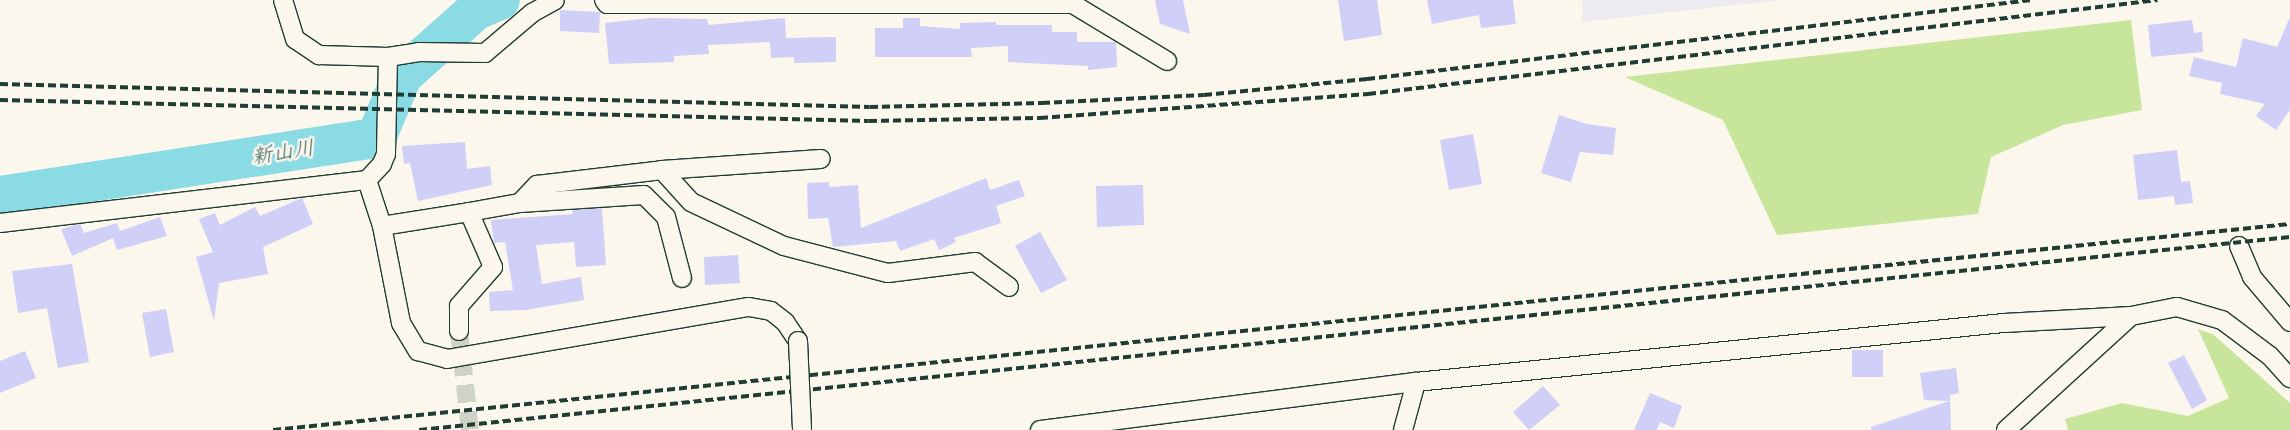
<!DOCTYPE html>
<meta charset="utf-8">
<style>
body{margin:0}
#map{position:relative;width:2290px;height:430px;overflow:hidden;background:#fbf7ec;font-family:Mynerve,"Klee One",sans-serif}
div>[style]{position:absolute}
.built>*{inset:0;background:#eeebf0}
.green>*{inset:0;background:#c8e59c}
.river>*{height:40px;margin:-20px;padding:0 20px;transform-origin:20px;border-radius:20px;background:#8adbe3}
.building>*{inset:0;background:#cfcff8}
.street-tunnel>*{height:18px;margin-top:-9px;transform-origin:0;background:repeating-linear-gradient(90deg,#cfd2c7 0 18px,transparent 0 27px)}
.roads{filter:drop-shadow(1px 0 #1f3d34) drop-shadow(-1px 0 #1f3d34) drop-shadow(0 1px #1f3d34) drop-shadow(0 -1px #1f3d34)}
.street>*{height:18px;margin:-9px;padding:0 9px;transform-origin:9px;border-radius:9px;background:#fbf7ec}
.rail>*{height:4px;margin-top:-2px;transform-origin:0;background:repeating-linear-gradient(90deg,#1f3d34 0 8px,transparent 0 12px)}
.bridges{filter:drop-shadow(1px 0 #1f3d34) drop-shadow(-1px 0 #1f3d34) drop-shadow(0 1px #1f3d34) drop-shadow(0 -1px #1f3d34)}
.street-bridge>*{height:18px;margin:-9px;padding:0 9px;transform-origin:9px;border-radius:9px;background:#fbf7ec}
span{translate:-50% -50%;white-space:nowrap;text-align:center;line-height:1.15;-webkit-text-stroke:5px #fbf7ec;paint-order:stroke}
.water-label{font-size:21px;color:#345d57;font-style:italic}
</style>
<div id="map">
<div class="built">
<i style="clip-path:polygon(1583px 0,1783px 0,1582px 22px)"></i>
</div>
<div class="green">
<i style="clip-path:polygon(2131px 20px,2142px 110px,2063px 125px,1991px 157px,1978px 214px,1777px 235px,1723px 120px,1625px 77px)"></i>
<i style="clip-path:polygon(2198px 329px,2214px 335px,2290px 403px,2290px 430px,2068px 430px,2065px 419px,2122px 403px,2188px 416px,2229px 398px)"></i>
</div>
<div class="river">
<i style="left:0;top:196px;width:380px;rotate:-8.8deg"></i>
<i style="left:376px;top:138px;width:67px;rotate:-67.2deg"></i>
<i style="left:402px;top:76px;width:99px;rotate:-41.7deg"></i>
<i style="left:476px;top:10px;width:26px;rotate:-23deg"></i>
</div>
<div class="building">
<i style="clip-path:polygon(1155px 0,1183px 0,1190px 34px,1160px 24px)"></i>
<i style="clip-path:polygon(1338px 0,1377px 0,1382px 35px,1344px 41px)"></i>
<i style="clip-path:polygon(1427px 0,1513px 0,1516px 24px,1481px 28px,1479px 15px,1432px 24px)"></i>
<i style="clip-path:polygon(560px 10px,600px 12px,599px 33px,560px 31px)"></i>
<i style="clip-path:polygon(2290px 17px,2290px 110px,2276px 130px,2256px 116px,2265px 104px,2220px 94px,2222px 83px,2189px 76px,2194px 57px,2236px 67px,2243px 38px,2277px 47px)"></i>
<i style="clip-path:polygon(651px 18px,707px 19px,708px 25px,785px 18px,786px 38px,836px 37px,836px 62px,794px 63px,794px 57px,771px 58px,770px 42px,708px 45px,709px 54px,674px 56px,674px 62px,609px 64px,605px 23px)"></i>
<i style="clip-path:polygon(903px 18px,920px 18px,920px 26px,960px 29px,960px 23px,996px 22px,996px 25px,1052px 25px,1052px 32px,1077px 32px,1077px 42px,1116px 42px,1117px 67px,1088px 70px,1088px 66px,1008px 62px,1008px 46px,971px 48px,972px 57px,875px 57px,875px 28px,903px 28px)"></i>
<i style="clip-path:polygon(2192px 20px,2194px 33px,2202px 32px,2203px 52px,2151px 57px,2148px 25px)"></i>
<i style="clip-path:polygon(1559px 115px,1587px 124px,1616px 128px,1613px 155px,1580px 152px,1571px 182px,1541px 173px)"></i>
<i style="clip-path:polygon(1473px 134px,1482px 184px,1449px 190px,1440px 140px)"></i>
<i style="clip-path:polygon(465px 142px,467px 169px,490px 166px,492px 185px,418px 201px,410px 163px,404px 164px,402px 146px)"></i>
<i style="clip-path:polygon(2177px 150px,2181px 182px,2190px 181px,2193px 203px,2175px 205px,2174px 196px,2138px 200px,2133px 155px)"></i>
<i style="clip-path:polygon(986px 178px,990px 190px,1019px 180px,1025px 196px,996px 206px,1001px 223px,954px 238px,956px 242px,939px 250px,934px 239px,900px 251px,896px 241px,833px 247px,828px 218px,808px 219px,807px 183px,829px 182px,829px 187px,858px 185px,861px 228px)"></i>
<i style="clip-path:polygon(1143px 185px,1144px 225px,1097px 227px,1096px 186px)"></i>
<i style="clip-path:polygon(302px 198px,313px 224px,263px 247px,268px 274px,219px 283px,214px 321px,196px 257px,213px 252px,199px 219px,215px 213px,220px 225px,255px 207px,260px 216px)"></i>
<i style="clip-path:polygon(602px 208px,606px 265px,576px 267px,574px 242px,536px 245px,542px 284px,581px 277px,584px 300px,525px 310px,490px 311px,489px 292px,513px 290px,505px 242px,494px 243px,491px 220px,573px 214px,572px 210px)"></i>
<i style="clip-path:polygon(160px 217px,167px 236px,117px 250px,113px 238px,72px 256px,61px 229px,80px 224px,84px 233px,117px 223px,120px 231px)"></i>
<i style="clip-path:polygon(1040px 232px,1067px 280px,1041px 293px,1015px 246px)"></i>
<i style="clip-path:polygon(738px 255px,740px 283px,705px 285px,704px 257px)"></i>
<i style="clip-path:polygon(72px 264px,89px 362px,58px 368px,47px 308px,18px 313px,12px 271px)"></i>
<i style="clip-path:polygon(166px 309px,174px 352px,150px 357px,142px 313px)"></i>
<i style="clip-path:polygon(1852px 350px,1883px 350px,1883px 377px,1852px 377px)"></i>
<i style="clip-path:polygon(25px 351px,36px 378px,0 393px,0 361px)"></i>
<i style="clip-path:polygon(2184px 355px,2207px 400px,2192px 409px,2168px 363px)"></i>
<i style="clip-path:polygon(1956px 368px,1959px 393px,1950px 395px,1951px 430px,1871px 430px,1871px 427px,1949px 401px,1924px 400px,1920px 373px)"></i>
<i style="clip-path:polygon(1543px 386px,1560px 405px,1529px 430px,1513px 412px)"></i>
<i style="clip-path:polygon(1650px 393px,1682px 406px,1674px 428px,1660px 422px,1657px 430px,1634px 430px)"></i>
</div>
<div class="street-tunnel">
<i style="left:459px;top:331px;width:100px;rotate:83.7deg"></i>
</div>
<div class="roads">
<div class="street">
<i style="left:283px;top:0;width:41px;rotate:72.9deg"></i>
<i style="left:295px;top:39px;width:29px;rotate:34deg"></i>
<i style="left:319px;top:55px;width:69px;rotate:1.7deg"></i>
<i style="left:388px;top:57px;width:97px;rotate:91.2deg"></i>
<i style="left:386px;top:154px;width:11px;rotate:112deg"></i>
<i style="left:382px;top:164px;width:22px;rotate:133deg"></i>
<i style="left:367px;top:180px;width:48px;rotate:71.9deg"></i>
<i style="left:382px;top:226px;width:99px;rotate:78.9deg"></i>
<i style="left:401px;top:323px;width:33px;rotate:59deg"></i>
<i style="left:418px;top:351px;width:30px;rotate:15deg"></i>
<i style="left:447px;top:359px;width:306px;rotate:-9.8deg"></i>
<i style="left:749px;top:307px;width:22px;rotate:10deg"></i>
<i style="left:771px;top:311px;width:18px;rotate:38deg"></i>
<i style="left:785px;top:322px;width:23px;rotate:56deg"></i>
<i style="left:604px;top:0;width:5px;rotate:53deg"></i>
<i style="left:607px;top:4px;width:464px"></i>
<i style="left:1066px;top:0;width:118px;rotate:31.1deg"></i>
<i style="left:388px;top:57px;width:30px;rotate:-9deg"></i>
<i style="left:418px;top:52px;width:67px;rotate:0.9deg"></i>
<i style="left:485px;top:53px;width:62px;rotate:-40.4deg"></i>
<i style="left:532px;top:13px;width:26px;rotate:-29deg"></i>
<i style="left:662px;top:170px;width:43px;rotate:47.8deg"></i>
<i style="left:691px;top:202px;width:103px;rotate:25.3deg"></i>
<i style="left:784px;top:246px;width:107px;rotate:14.6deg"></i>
<i style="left:888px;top:273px;width:88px;rotate:-7.2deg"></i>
<i style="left:975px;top:262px;width:42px;rotate:36.3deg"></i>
<i style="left:520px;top:203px;width:25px;rotate:-47deg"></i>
<i style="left:537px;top:185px;width:126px;rotate:-6.8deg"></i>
<i style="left:662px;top:170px;width:159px;rotate:-4deg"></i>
<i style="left:469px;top:212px;width:52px;rotate:-10deg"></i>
<i style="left:520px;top:203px;width:124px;rotate:-3.7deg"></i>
<i style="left:644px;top:195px;width:31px;rotate:45deg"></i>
<i style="left:666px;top:217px;width:63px;rotate:75.3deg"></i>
<i style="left:0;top:223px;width:370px;rotate:-6.7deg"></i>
<i style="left:382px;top:226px;width:88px;rotate:-9.1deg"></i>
<i style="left:469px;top:212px;width:60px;rotate:66.4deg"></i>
<i style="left:493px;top:267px;width:52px;rotate:131.1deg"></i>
<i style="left:459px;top:306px;width:25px;rotate:90deg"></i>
<i style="left:2239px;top:246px;width:34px;rotate:67deg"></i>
<i style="left:2252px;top:277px;width:59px;rotate:49.8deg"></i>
<i style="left:1040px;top:430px;width:379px;rotate:-7.3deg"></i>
<i style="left:1416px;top:382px;width:591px;rotate:-5.73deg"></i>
<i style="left:2004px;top:323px;width:127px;rotate:-3.2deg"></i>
<i style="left:1403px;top:430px;width:50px;rotate:-74.8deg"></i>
<i style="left:2006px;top:430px;width:169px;rotate:-42.4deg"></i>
<i style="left:2131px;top:316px;width:47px;rotate:-11.1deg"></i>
<i style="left:2177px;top:307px;width:47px;rotate:16.1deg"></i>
<i style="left:2222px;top:320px;width:60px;rotate:36.9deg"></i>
<i style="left:2270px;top:356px;width:30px;rotate:48deg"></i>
</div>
</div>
<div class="rail">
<i style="left:0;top:84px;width:870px;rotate:1.51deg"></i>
<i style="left:870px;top:107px;width:172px;rotate:-1.3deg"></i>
<i style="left:1042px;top:103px;width:162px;rotate:-2.8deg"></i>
<i style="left:1204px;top:95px;width:164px;rotate:-5.6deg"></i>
<i style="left:1367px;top:79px;width:669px;rotate:-6.78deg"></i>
<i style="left:0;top:100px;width:869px;rotate:1.38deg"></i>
<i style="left:869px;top:121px;width:171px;rotate:-1deg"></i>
<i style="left:1040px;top:118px;width:329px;rotate:-4.2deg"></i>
<i style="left:1368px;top:94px;width:795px;rotate:-6.79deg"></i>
<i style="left:273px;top:430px;width:2027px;rotate:-5.83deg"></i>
<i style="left:419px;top:430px;width:1881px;rotate:-5.89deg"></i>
</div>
<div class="bridges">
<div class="street-bridge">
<i style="left:798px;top:341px;width:89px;rotate:87.4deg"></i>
</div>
</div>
<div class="water-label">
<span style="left:283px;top:153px;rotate:-9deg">新山川</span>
</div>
</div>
